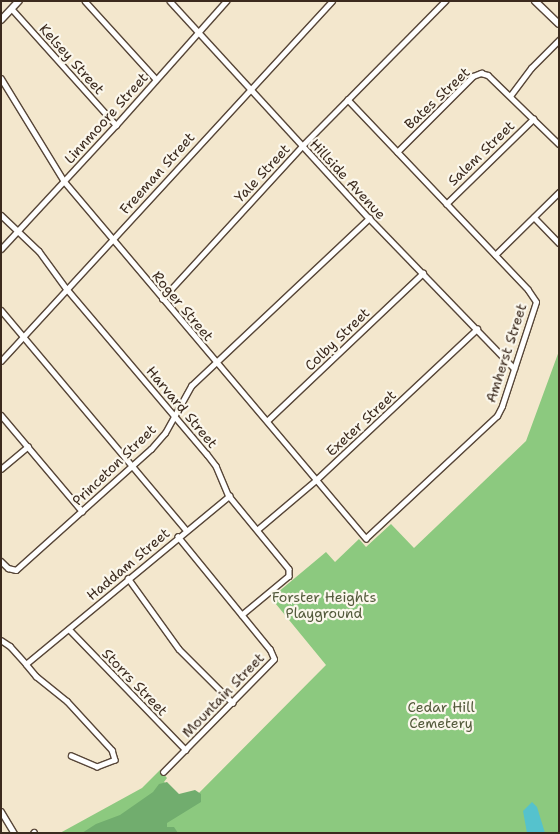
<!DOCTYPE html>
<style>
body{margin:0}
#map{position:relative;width:560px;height:834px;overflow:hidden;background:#f3e7cd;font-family:"Shantell Sans",sans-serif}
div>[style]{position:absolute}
.green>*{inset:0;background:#8cc97f}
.forest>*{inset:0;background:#71ad6e}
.water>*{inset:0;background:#55c2cd}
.roads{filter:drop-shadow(1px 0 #574638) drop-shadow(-1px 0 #574638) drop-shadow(0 1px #574638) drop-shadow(0 -1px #574638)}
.street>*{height:4.5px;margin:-2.25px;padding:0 2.25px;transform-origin:2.25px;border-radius:2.25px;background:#fff}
.secondary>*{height:6px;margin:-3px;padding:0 3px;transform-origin:3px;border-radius:3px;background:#fff}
span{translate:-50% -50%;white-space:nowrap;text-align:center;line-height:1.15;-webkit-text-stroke:4.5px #fbf7ec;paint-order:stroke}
.street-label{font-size:14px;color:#3b2a1e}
.park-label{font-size:14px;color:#535a3b}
.frame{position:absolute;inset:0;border:2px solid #3b2a1e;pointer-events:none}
</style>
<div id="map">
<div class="green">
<i style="clip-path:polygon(559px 351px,559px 833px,60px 833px,142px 788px,160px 770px,167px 778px,164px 782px,188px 804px,326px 665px,271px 598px,326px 552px,335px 562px,359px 539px,366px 547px,391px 524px,414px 548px,526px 441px)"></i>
</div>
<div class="forest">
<i style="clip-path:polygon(167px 782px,179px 794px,195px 790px,201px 794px,201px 802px,167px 823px,167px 827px,174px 827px,178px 833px,82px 833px,96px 824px,120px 815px,153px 792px,159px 784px)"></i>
</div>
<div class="water">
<i style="clip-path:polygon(532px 802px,537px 807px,545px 833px,527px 833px,523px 811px)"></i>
</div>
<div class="roads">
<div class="street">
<i style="left:85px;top:1px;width:105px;rotate:47.7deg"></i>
<i style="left:170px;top:1px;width:294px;rotate:47.5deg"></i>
<i style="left:369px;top:218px;width:209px;rotate:46deg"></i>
<i style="left:12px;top:9px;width:156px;rotate:48.1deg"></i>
<i style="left:1px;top:78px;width:121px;rotate:58.5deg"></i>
<i style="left:64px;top:181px;width:468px;rotate:49.8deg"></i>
<i style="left:366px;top:538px;width:179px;rotate:-43deg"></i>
<i style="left:497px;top:416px;width:11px;rotate:-63deg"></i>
<i style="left:502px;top:406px;width:109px;rotate:-71.9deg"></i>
<i style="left:536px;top:302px;width:14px;rotate:-124deg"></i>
<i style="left:528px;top:290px;width:262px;rotate:-133.5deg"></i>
<i style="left:510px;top:96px;width:35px;rotate:-53deg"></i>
<i style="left:531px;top:68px;width:40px;rotate:-45deg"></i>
<i style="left:397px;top:152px;width:107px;rotate:-45deg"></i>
<i style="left:473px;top:76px;width:9px;rotate:-21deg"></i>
<i style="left:481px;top:73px;width:7px;rotate:16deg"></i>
<i style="left:488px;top:75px;width:99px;rotate:44.2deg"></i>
<i style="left:446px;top:204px;width:122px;rotate:-44.3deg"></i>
<i style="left:1px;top:215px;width:52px;rotate:43.5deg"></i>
<i style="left:39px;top:251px;width:46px;rotate:53.9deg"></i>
<i style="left:66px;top:288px;width:218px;rotate:49.7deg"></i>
<i style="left:207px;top:454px;width:15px;rotate:53deg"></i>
<i style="left:216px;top:466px;width:33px;rotate:67deg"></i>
<i style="left:229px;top:496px;width:94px;rotate:50.6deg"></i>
<i style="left:289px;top:569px;width:7px;rotate:90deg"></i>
<i style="left:289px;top:576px;width:61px;rotate:140.3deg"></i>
<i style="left:534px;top:217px;width:36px;rotate:46deg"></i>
<i style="left:1px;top:249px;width:169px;rotate:-47.2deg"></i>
<i style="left:116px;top:125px;width:166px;rotate:-48.4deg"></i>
<i style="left:495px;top:255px;width:90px;rotate:-44.5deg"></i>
<i style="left:162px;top:299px;width:207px;rotate:-47.5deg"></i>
<i style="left:302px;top:146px;width:204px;rotate:-45.4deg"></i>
<i style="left:1px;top:310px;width:287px;rotate:49.9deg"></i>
<i style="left:1px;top:361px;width:489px;rotate:-47.4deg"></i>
<i style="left:1px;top:415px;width:126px;rotate:49.8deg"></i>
<i style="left:267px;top:421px;width:215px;rotate:-43.5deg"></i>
<i style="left:1px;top:469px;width:35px;rotate:-40deg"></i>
<i style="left:257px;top:530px;width:77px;rotate:-40.3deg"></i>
<i style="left:316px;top:480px;width:221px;rotate:-43.2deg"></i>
<i style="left:1px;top:561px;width:10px;rotate:45deg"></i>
<i style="left:8px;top:568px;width:8px;rotate:14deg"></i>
<i style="left:16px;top:570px;width:181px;rotate:-41.9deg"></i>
<i style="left:151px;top:449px;width:21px;rotate:-49deg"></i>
<i style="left:165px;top:433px;width:54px;rotate:-61deg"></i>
<i style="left:191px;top:386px;width:245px;rotate:-43.3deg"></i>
<i style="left:128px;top:578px;width:87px;rotate:54.3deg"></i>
<i style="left:179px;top:649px;width:76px;rotate:45deg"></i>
<i style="left:69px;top:629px;width:168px;rotate:46deg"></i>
<i style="left:1px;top:640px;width:11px;rotate:34deg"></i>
<i style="left:10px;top:646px;width:24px;rotate:48deg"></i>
<i style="left:26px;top:664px;width:264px;rotate:-39.6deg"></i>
<i style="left:26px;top:664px;width:16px;rotate:50deg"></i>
<i style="left:36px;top:676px;width:40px;rotate:39deg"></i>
<i style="left:67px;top:701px;width:67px;rotate:47.4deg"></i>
<i style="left:112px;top:750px;width:10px;rotate:73deg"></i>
<i style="left:115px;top:760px;width:19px;rotate:159deg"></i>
<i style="left:97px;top:767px;width:28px;rotate:-157deg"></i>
<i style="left:163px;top:772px;width:158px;rotate:-45.5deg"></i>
<i style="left:274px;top:659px;width:10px;rotate:-114deg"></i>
<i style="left:270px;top:650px;width:146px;rotate:-129.2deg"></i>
<i style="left:1px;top:811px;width:26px;rotate:59deg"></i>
<i style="left:33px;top:833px;width:1px;rotate:-45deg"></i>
</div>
<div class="secondary">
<i style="left:535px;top:1px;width:33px;rotate:44deg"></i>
<i style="left:1px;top:20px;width:26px;rotate:-47deg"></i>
</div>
</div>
<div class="street-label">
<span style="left:72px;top:59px;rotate:48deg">Kelsey Street</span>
<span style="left:437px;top:98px;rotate:-43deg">Bates Street</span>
<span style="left:106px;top:118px;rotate:-48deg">Linnmoore Street</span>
<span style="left:481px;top:153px;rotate:-44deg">Salem Street</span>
<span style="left:157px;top:173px;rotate:-48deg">Freeman Street</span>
<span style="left:262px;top:173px;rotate:-47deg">Yale Street</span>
<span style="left:348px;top:179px;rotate:47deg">Hillside Avenue</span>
<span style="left:183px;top:306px;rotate:50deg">Roger Street</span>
<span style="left:337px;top:339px;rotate:-44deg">Colby Street</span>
<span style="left:506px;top:353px;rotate:-72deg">Amherst Street</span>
<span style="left:182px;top:407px;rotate:50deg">Harvard Street</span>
<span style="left:361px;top:423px;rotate:-43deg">Exeter Street</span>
<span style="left:114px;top:465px;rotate:-44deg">Princeton Street</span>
<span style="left:128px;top:564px;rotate:-40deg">Haddam Street</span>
<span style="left:135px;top:682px;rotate:46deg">Storrs Street</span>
<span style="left:223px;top:695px;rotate:-46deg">Mountain Street</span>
</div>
<div class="park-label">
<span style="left:324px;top:605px">Forster Heights<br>Playground</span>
<span style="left:441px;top:715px">Cedar Hill<br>Cemetery</span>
</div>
<div class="frame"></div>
</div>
